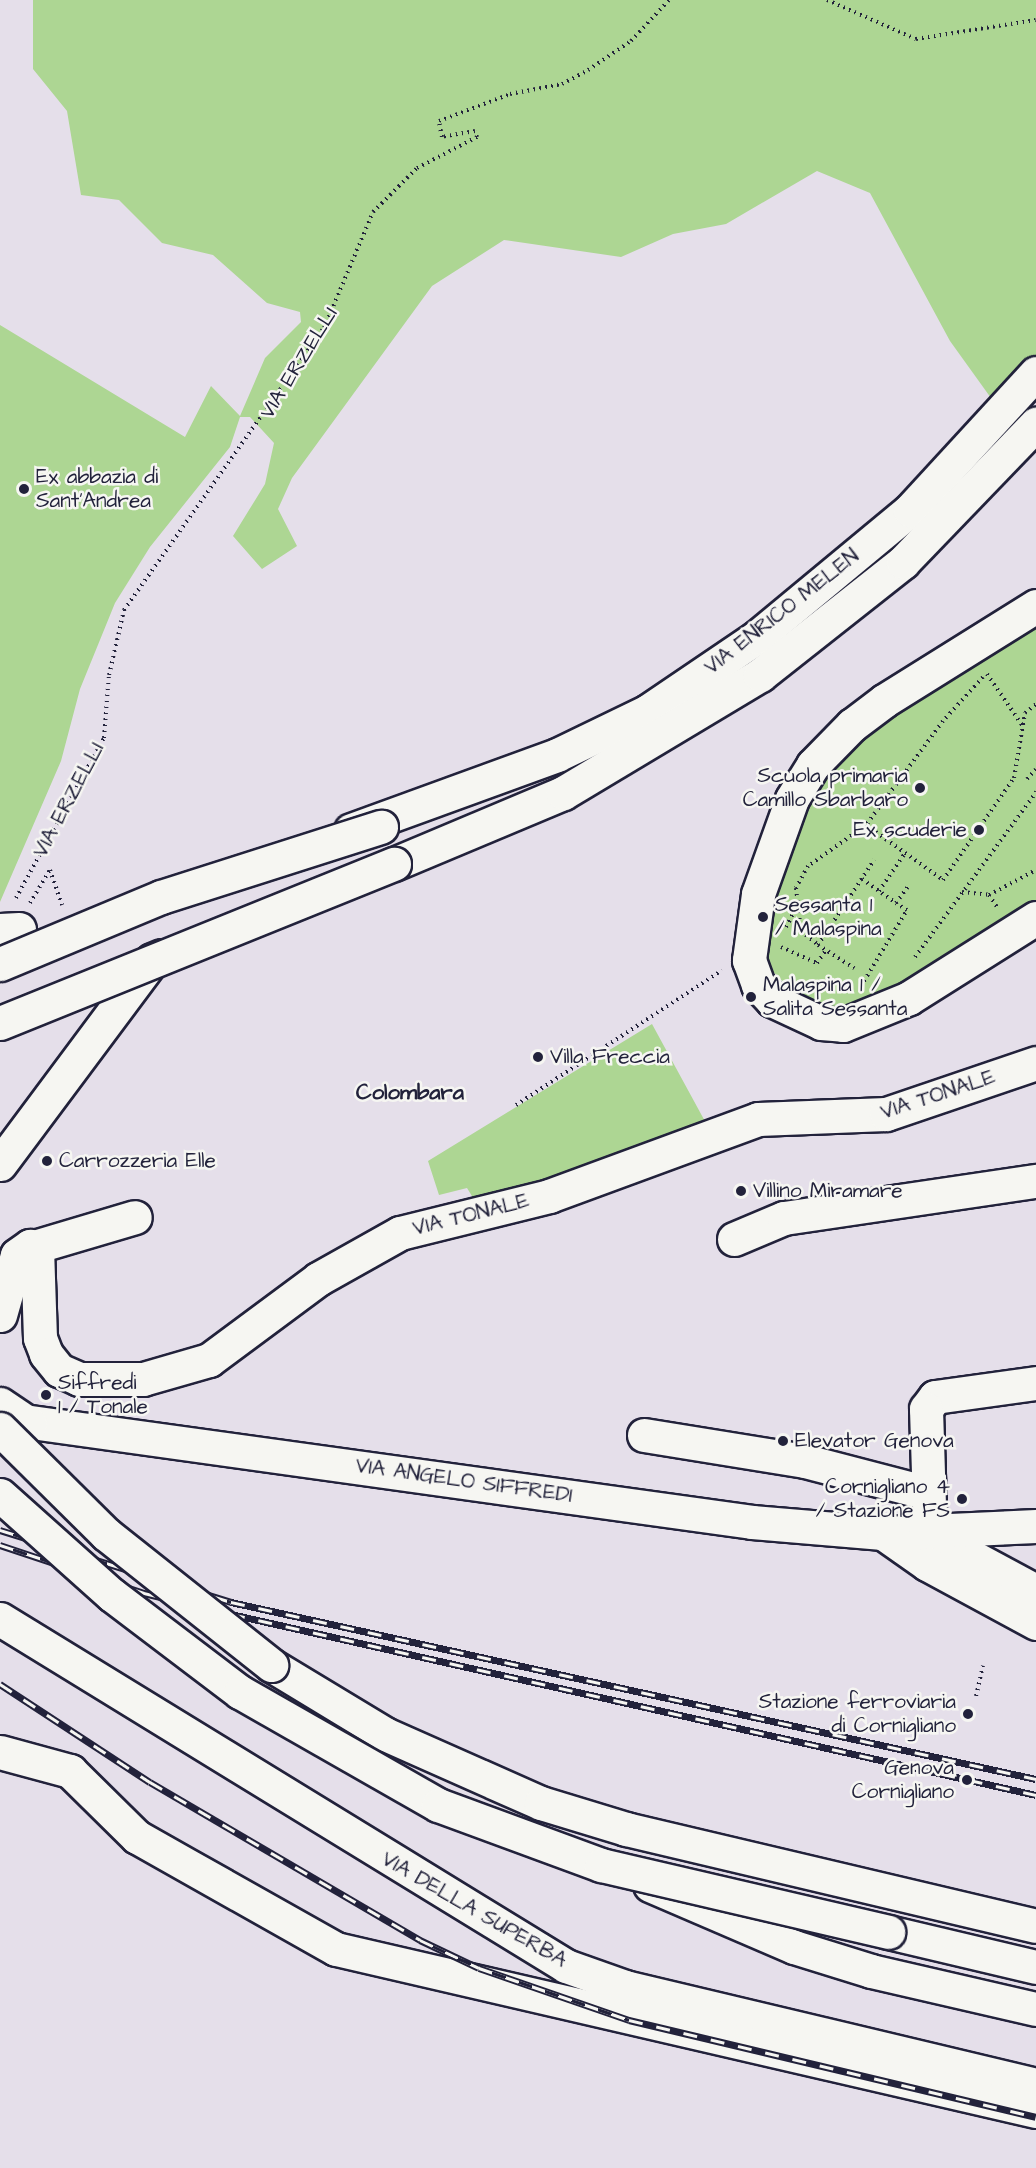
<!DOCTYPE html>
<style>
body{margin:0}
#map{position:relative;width:1036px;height:2168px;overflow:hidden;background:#e5dfea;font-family:"Architects Daughter",sans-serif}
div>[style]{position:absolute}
.green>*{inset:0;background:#add693}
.path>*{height:4px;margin-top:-2px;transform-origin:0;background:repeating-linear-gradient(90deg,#22223b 0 1.5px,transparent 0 6px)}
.roads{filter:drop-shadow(2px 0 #22223b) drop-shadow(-2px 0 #22223b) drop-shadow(0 2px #22223b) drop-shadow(0 -2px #22223b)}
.minor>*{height:33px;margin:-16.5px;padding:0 16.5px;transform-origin:16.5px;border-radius:16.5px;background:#f6f6f2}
.major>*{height:33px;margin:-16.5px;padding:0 16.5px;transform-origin:16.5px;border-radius:16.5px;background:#f6f6f2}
.highway>*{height:33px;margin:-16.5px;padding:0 16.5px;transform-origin:16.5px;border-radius:16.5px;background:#f6f6f2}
.rail>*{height:7px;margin-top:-3.5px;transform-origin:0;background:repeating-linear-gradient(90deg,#f6f6f2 0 14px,#22223b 0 28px);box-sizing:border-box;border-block:2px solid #22223b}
.bridges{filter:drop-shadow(2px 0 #22223b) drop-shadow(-2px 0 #22223b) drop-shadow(0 2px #22223b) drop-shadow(0 -2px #22223b)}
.highway-bridge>*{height:33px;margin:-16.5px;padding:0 16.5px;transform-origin:16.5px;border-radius:16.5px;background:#f6f6f2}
.dots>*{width:16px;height:16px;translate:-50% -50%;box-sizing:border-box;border:3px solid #f6f6f2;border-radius:50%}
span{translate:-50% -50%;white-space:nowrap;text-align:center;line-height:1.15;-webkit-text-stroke:5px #f6f6f2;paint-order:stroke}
.street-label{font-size:21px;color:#22223b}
.poi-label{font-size:21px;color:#22223b}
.left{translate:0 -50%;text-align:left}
.right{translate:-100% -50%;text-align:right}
.neighbourhood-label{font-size:22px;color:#22223b;font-weight:700}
</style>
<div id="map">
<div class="green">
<i style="clip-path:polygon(33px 0,1036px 0,1036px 360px,996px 405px,950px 341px,870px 193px,817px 171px,726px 224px,673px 234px,621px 257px,504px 240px,432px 286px,292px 478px,278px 509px,297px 546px,262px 569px,233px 536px,265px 484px,274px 443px,250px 417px,240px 417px,230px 447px,150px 547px,115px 603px,80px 689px,61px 761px,0 902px,0 325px,185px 437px,211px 386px,240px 416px,265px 358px,301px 322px,300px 312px,267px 303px,213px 255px,162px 243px,119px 200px,81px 195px,67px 111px,33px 69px)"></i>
<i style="clip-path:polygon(1036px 617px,1036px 904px,888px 997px,842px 1012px,804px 1002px,770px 969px,767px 947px,783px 866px,807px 808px,829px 774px,891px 708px)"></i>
<i style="clip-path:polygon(652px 1024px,707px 1125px,544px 1189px,475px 1201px,467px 1188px,439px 1195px,428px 1161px)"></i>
</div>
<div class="path">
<i style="left:827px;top:0;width:97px;rotate:23.7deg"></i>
<i style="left:916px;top:39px;width:121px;rotate:-9deg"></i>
<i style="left:987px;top:674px;width:62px;rotate:55.5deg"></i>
<i style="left:983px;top:677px;width:59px;rotate:132.3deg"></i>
<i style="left:943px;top:721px;width:129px;rotate:126.5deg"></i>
<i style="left:866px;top:825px;width:95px;rotate:35.5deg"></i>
<i style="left:943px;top:880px;width:124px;rotate:-55.2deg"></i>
<i style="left:1014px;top:778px;width:66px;rotate:-80.4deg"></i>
<i style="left:1025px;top:713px;width:14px;rotate:-39deg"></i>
<i style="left:1027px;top:779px;width:13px;rotate:-48deg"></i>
<i style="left:866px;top:825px;width:71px;rotate:144.7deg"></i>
<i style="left:808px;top:866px;width:25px;rotate:119deg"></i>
<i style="left:796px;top:888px;width:43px;rotate:83.4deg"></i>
<i style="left:801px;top:931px;width:22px;rotate:39deg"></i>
<i style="left:818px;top:945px;width:102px;rotate:-56.6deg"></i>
<i style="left:862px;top:879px;width:42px;rotate:35.2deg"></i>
<i style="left:896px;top:903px;width:22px;rotate:-54deg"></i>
<i style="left:879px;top:891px;width:46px;rotate:-55.6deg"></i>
<i style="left:962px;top:892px;width:27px;rotate:6deg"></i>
<i style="left:989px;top:895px;width:53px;rotate:-28deg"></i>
<i style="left:989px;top:895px;width:14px;rotate:56deg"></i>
<i style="left:16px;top:898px;width:183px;rotate:-61.2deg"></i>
<i style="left:104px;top:738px;width:63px;rotate:-85.5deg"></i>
<i style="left:109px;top:675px;width:67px;rotate:-77deg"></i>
<i style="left:124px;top:610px;width:346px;rotate:-54.7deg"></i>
<i style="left:324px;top:328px;width:126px;rotate:-67.1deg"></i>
<i style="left:373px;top:212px;width:62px;rotate:-45deg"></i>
<i style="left:417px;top:168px;width:68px;rotate:-27.3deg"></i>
<i style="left:477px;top:137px;width:6px;rotate:-108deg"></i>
<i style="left:475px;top:131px;width:34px;rotate:170deg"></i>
<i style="left:442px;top:137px;width:16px;rotate:-101deg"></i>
<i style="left:439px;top:121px;width:76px;rotate:-20.8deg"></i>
<i style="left:510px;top:94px;width:53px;rotate:-10.9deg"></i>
<i style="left:562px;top:84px;width:30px;rotate:-28deg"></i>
<i style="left:588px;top:70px;width:52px;rotate:-34deg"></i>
<i style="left:631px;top:41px;width:56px;rotate:-47.2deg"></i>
<i style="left:30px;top:903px;width:39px;rotate:-59deg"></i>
<i style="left:50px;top:870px;width:37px;rotate:71deg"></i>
<i style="left:786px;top:927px;width:19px;rotate:-62deg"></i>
<i style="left:818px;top:945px;width:43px;rotate:32.6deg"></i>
<i style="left:781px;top:947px;width:39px;rotate:24deg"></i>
<i style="left:817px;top:963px;width:16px;rotate:-55deg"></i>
<i style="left:915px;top:957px;width:205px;rotate:-53.7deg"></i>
<i style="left:861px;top:986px;width:89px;rotate:-58.8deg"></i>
<i style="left:907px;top:910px;width:13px;rotate:-148deg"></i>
<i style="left:516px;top:1105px;width:246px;rotate:-33.2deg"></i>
<i style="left:976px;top:1696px;width:31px;rotate:-77deg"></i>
</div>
<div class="roads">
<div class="minor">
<i style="left:1036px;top:606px;width:179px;rotate:148deg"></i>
<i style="left:884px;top:701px;width:40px;rotate:143deg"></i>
<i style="left:852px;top:725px;width:56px;rotate:134.3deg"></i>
<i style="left:813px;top:765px;width:40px;rotate:122deg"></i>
<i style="left:792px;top:799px;width:101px;rotate:109.7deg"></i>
<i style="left:758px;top:894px;width:67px;rotate:97.8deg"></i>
<i style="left:749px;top:960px;width:27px;rotate:70deg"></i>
<i style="left:758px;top:985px;width:21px;rotate:47deg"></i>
<i style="left:772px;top:1000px;width:54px;rotate:25.1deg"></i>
<i style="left:821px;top:1023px;width:22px;rotate:5deg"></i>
<i style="left:843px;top:1025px;width:71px;rotate:-22.2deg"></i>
<i style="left:909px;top:998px;width:150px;rotate:-32.2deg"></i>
<i style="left:0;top:1164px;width:254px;rotate:-53.3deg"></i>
<i style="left:152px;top:960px;width:11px;rotate:-22deg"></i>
<i style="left:734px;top:1239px;width:54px;rotate:-22.8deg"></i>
<i style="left:784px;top:1218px;width:255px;rotate:-8.4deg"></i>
<i style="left:34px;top:1247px;width:105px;rotate:-16.5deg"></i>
<i style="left:0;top:1315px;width:62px;rotate:-74.2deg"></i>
<i style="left:17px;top:1255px;width:16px;rotate:-35deg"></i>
<i style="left:30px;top:1246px;width:7px;rotate:16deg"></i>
<i style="left:37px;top:1248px;width:90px;rotate:88.1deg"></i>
<i style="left:40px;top:1338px;width:17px;rotate:69deg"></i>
<i style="left:46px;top:1354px;width:21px;rotate:51deg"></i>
<i style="left:59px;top:1370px;width:22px;rotate:24deg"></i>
<i style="left:79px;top:1379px;width:64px"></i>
<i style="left:143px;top:1379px;width:69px;rotate:-16.1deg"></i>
<i style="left:209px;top:1360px;width:136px;rotate:-36.6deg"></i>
<i style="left:318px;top:1279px;width:94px;rotate:-29.3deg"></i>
<i style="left:400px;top:1233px;width:154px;rotate:-13.9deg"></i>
<i style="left:549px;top:1196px;width:223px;rotate:-20.2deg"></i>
<i style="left:758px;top:1119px;width:128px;rotate:-2.2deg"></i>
<i style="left:886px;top:1114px;width:158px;rotate:-18.8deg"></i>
<i style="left:1036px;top:1383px;width:102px;rotate:172.1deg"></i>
<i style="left:935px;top:1397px;width:15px;rotate:127deg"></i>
<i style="left:926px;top:1409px;width:125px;rotate:88.2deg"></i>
<i style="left:930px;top:1534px;width:120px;rotate:28.3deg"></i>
<i style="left:644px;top:1435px;width:163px;rotate:9.2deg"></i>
<i style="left:805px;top:1461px;width:127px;rotate:14.6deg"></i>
<i style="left:0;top:1619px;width:664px;rotate:31.51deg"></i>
<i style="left:566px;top:1966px;width:63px;rotate:19.6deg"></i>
<i style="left:625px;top:1987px;width:423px;rotate:13.4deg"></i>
<i style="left:0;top:1752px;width:73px;rotate:15.2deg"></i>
<i style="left:70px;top:1771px;width:94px;rotate:44.6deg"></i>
<i style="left:137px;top:1837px;width:228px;rotate:29.4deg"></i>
<i style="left:336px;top:1949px;width:719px;rotate:13.03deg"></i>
</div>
<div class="major">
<i style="left:2px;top:1418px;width:757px;rotate:7.89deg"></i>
<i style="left:752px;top:1522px;width:131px;rotate:4.8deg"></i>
<i style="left:883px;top:1533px;width:153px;rotate:-2.6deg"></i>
</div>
<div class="highway">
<i style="left:351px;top:830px;width:219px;rotate:-20deg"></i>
<i style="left:557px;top:755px;width:101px;rotate:-25.8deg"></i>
<i style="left:648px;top:711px;width:132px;rotate:-34.2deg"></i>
<i style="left:757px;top:637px;width:199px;rotate:-39.7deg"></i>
<i style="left:910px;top:510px;width:186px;rotate:-47.4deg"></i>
<i style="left:394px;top:864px;width:183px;rotate:-22.8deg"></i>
<i style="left:563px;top:793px;width:230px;rotate:-30.9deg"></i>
<i style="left:760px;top:675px;width:182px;rotate:-38.3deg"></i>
<i style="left:903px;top:562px;width:192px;rotate:-46.1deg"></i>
<i style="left:0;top:930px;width:19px;rotate:-3deg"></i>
<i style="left:0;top:1404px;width:36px;rotate:34deg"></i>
<i style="left:883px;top:1533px;width:54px;rotate:35.2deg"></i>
<i style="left:927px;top:1564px;width:124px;rotate:28.4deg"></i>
<i style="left:271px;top:1665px;width:133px;rotate:31.2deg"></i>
<i style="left:385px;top:1734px;width:171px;rotate:23.9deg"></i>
<i style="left:541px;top:1803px;width:89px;rotate:17deg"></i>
<i style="left:626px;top:1829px;width:421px;rotate:13.3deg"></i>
<i style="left:650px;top:1885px;width:157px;rotate:23.3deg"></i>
<i style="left:794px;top:1947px;width:81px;rotate:17.3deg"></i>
<i style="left:871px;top:1971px;width:169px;rotate:13deg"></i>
<i style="left:888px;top:1932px;width:152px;rotate:13.3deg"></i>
</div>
</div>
<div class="rail">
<i style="left:0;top:1530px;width:242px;rotate:17.3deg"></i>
<i style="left:231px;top:1602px;width:824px;rotate:12.4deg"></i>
<i style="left:0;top:1545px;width:152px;rotate:18.4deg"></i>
<i style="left:144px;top:1593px;width:89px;rotate:13.6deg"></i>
<i style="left:231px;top:1614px;width:825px;rotate:12.67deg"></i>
<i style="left:0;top:1684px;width:179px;rotate:33.2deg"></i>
<i style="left:150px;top:1782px;width:313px;rotate:30.3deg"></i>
<i style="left:420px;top:1940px;width:65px;rotate:25.4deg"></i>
<i style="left:479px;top:1968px;width:159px;rotate:19.1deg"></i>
<i style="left:629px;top:2020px;width:418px;rotate:13.4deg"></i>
</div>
<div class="bridges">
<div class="highway-bridge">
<i style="left:0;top:964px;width:174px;rotate:-22.6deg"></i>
<i style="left:161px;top:897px;width:231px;rotate:-17.7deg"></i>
<i style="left:0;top:1023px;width:425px;rotate:-22deg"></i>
<i style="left:0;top:1429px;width:149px;rotate:44.7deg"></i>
<i style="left:106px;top:1534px;width:211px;rotate:38.4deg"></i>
<i style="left:0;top:1495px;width:150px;rotate:41.8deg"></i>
<i style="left:112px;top:1595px;width:161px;rotate:37.2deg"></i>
<i style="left:240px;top:1692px;width:228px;rotate:29.7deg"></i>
<i style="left:438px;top:1805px;width:174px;rotate:20.2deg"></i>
<i style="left:601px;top:1865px;width:295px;rotate:13.1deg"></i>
</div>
</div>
<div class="dots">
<i style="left:24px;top:489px;background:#22223b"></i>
<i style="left:920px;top:788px;background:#22223b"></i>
<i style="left:979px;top:830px;background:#22223b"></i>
<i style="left:763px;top:917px;background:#22223b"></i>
<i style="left:751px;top:997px;background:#22223b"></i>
<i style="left:538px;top:1057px;background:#22223b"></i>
<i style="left:47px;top:1161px;background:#22223b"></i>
<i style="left:741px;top:1191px;background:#22223b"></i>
<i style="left:46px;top:1395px;background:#22223b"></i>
<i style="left:783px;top:1441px;background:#22223b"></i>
<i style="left:962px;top:1499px;background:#22223b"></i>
<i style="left:968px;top:1714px;background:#22223b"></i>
<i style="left:967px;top:1780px;background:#22223b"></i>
</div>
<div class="street-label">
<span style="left:299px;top:363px;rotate:-58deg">VIA ERZELLI</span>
<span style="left:782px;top:612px;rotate:-38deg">VIA ENRICO MELEN</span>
<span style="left:69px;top:800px;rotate:-62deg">VIA ERZELLI</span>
<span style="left:938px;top:1095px;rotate:-18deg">VIA TONALE</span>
<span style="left:471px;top:1215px;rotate:-14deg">VIA TONALE</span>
<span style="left:464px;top:1481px;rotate:8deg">VIA ANGELO SIFFREDI</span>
<span style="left:474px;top:1910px;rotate:30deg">VIA DELLA SUPERBA</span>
</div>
<div class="poi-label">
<span class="left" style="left:36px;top:489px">Ex abbazia di<br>Sant'Andrea</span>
<span class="right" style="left:908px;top:788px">Scuola primaria<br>Camillo Sbarbaro</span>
<span class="right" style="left:967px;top:830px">Ex scuderie</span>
<span class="left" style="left:775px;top:917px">Sessanta 1<br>/ Malaspina</span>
<span class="left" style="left:763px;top:997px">Malaspina 1 /<br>Salita Sessanta</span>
<span class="left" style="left:550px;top:1057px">Villa Freccia</span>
<span class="left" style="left:59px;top:1161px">Carrozzeria Elle</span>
<span class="left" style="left:753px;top:1191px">Villino Miramare</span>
<span class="left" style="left:58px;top:1395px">Siffredi<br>1 / Tonale</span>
<span class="left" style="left:795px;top:1441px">Elevator Genova</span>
<span class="right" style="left:950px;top:1499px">Cornigliano 4<br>/ Stazione FS</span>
<span class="right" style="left:956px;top:1714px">Stazione ferroviaria<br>di Cornigliano</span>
<span class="right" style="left:954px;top:1780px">Genova<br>Cornigliano</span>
</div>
<div class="neighbourhood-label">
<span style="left:410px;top:1093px">Colombara</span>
</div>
</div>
